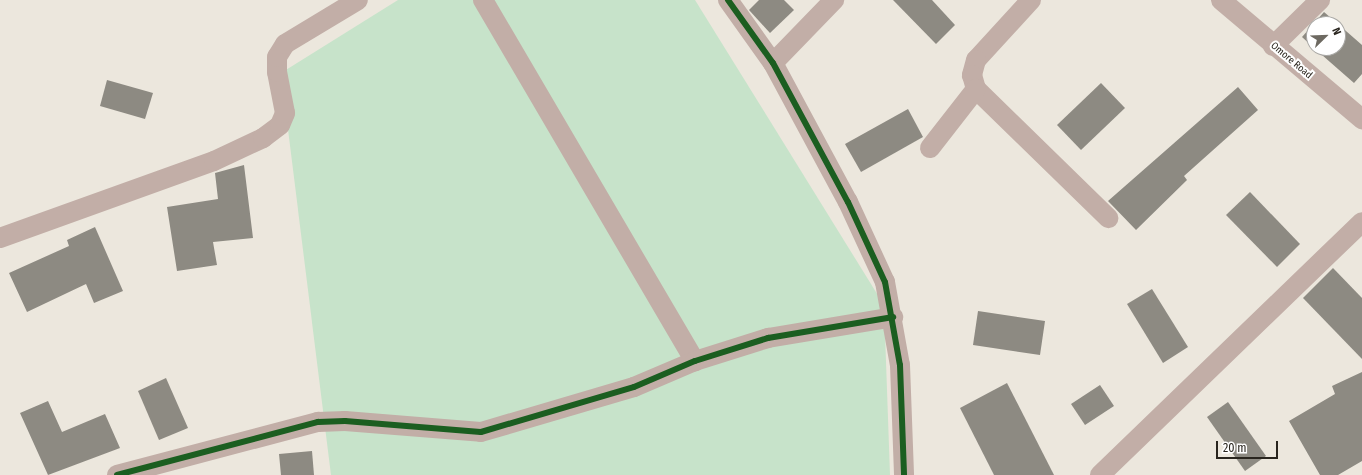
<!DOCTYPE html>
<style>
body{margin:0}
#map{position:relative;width:1362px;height:475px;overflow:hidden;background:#ece7dd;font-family:"Fira Sans Condensed",sans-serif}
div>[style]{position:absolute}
.green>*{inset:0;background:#c7e3ca}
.building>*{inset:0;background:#8d8a82}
.street>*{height:20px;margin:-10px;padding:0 10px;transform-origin:10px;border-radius:10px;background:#c2aea7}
.cycleway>*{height:6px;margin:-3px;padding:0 3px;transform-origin:3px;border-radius:3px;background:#1b5e20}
span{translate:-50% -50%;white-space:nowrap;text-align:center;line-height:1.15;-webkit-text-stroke:4px #fff;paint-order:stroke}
.street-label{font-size:10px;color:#29251e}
.north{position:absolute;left:1306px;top:16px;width:40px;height:40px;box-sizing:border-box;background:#fff;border:1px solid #a9a8a5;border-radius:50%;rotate:67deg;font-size:11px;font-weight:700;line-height:16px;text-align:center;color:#29251e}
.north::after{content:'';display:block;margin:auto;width:14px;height:18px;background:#6d6961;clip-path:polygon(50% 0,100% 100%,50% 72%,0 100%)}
.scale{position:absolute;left:1216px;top:441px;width:62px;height:18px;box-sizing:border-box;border:2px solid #29251e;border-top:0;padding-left:5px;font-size:12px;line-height:14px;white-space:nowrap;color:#29251e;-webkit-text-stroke:3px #fff;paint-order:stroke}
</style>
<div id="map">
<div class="green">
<i style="clip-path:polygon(398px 0,695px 0,884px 305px,890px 475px,331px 475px,281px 73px)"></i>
</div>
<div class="building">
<i style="clip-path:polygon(759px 0,784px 0,794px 10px,770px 33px,749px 10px)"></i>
<i style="clip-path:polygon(893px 0,932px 0,955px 25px,936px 44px)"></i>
<i style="clip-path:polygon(1324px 12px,1338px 24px,1314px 24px,1314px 48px,1302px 37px)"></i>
<i style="clip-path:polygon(1338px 24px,1362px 45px,1362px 74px,1354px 83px,1314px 48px,1338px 48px)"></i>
<i style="clip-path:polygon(107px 80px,153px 93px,145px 119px,100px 106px)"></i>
<i style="clip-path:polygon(1101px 83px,1125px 108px,1081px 150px,1057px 125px)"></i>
<i style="clip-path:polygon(1238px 87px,1258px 110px,1184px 176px,1187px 180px,1136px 230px,1108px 201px)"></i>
<i style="clip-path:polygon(908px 109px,923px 137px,861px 172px,845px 144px)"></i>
<i style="clip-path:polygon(244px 165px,253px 238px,213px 242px,217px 265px,177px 271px,167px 207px,218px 199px,215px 173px)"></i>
<i style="clip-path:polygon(1250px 192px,1300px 244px,1277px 267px,1226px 215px)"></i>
<i style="clip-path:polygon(95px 227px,123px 291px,94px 303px,86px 284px,27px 312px,9px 273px,69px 246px,67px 240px)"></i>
<i style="clip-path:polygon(1333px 268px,1362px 298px,1362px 359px,1303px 298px)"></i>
<i style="clip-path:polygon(1152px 289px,1188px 347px,1163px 363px,1127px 304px)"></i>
<i style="clip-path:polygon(978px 311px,1045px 321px,1040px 355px,973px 345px)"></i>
<i style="clip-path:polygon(1362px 372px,1362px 461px,1338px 475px,1320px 475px,1289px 421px,1335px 394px,1332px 386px)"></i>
<i style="clip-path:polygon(166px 378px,188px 428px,159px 440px,138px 391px)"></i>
<i style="clip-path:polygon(1007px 383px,1054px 475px,994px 475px,960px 408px)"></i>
<i style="clip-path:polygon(1100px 385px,1114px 406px,1085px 425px,1071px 404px)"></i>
<i style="clip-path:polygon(48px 401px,62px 432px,105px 414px,120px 448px,48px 475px,20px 413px)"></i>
<i style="clip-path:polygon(1228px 402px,1266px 456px,1245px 471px,1207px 417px)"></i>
<i style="clip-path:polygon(312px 451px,314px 475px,281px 475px,279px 454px)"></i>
</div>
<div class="street">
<i style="left:483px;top:0;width:419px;rotate:59.6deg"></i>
<i style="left:728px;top:0;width:77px;rotate:54.5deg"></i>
<i style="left:773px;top:63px;width:158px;rotate:61.7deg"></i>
<i style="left:848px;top:202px;width:88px;rotate:65.2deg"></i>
<i style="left:885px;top:282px;width:84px;rotate:79.8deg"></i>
<i style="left:900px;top:365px;width:110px;rotate:87.9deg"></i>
<i style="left:1031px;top:0;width:81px;rotate:132.5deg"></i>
<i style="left:976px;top:60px;width:16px;rotate:105deg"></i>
<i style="left:972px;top:75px;width:15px;rotate:74deg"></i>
<i style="left:976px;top:89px;width:185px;rotate:44.3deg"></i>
<i style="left:1221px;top:0;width:185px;rotate:40.2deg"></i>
<i style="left:1273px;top:46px;width:66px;rotate:-44.4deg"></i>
<i style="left:773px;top:63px;width:88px;rotate:-45.9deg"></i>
<i style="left:930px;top:148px;width:75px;rotate:-52.1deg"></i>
<i style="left:0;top:238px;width:227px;rotate:-19.8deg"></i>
<i style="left:214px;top:161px;width:54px;rotate:-25.1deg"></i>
<i style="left:263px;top:138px;width:21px;rotate:-37deg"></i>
<i style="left:280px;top:125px;width:13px;rotate:-67deg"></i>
<i style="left:285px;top:113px;width:42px;rotate:-101deg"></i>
<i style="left:277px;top:72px;width:15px;rotate:-90deg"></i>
<i style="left:277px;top:57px;width:15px;rotate:-58deg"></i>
<i style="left:285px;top:44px;width:85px;rotate:-31.1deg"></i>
<i style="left:117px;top:475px;width:208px;rotate:-14.8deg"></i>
<i style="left:318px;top:422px;width:27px;rotate:-2deg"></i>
<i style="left:345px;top:421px;width:136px;rotate:4.6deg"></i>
<i style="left:481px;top:432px;width:159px;rotate:-16.4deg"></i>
<i style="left:634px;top:387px;width:66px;rotate:-23.1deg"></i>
<i style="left:695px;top:361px;width:77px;rotate:-17.5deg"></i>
<i style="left:768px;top:338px;width:127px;rotate:-9.5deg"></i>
<i style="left:1100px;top:475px;width:364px;rotate:-44deg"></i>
</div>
<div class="cycleway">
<i style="left:728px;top:0;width:77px;rotate:54.5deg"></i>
<i style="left:773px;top:63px;width:158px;rotate:61.7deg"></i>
<i style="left:848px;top:202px;width:88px;rotate:65.2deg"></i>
<i style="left:885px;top:282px;width:84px;rotate:79.8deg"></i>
<i style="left:900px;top:365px;width:110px;rotate:87.9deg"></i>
<i style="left:117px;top:475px;width:208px;rotate:-14.8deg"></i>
<i style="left:318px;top:422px;width:27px;rotate:-2deg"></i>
<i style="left:345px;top:421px;width:136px;rotate:4.6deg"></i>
<i style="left:481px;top:432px;width:159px;rotate:-16.4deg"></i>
<i style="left:634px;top:387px;width:66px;rotate:-23.1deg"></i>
<i style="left:695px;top:361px;width:77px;rotate:-17.5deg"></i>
<i style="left:768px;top:338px;width:127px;rotate:-9.5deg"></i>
</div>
<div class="street-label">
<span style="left:1291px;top:61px;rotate:40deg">Omore Road</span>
</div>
<div class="north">N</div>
<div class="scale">20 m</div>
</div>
